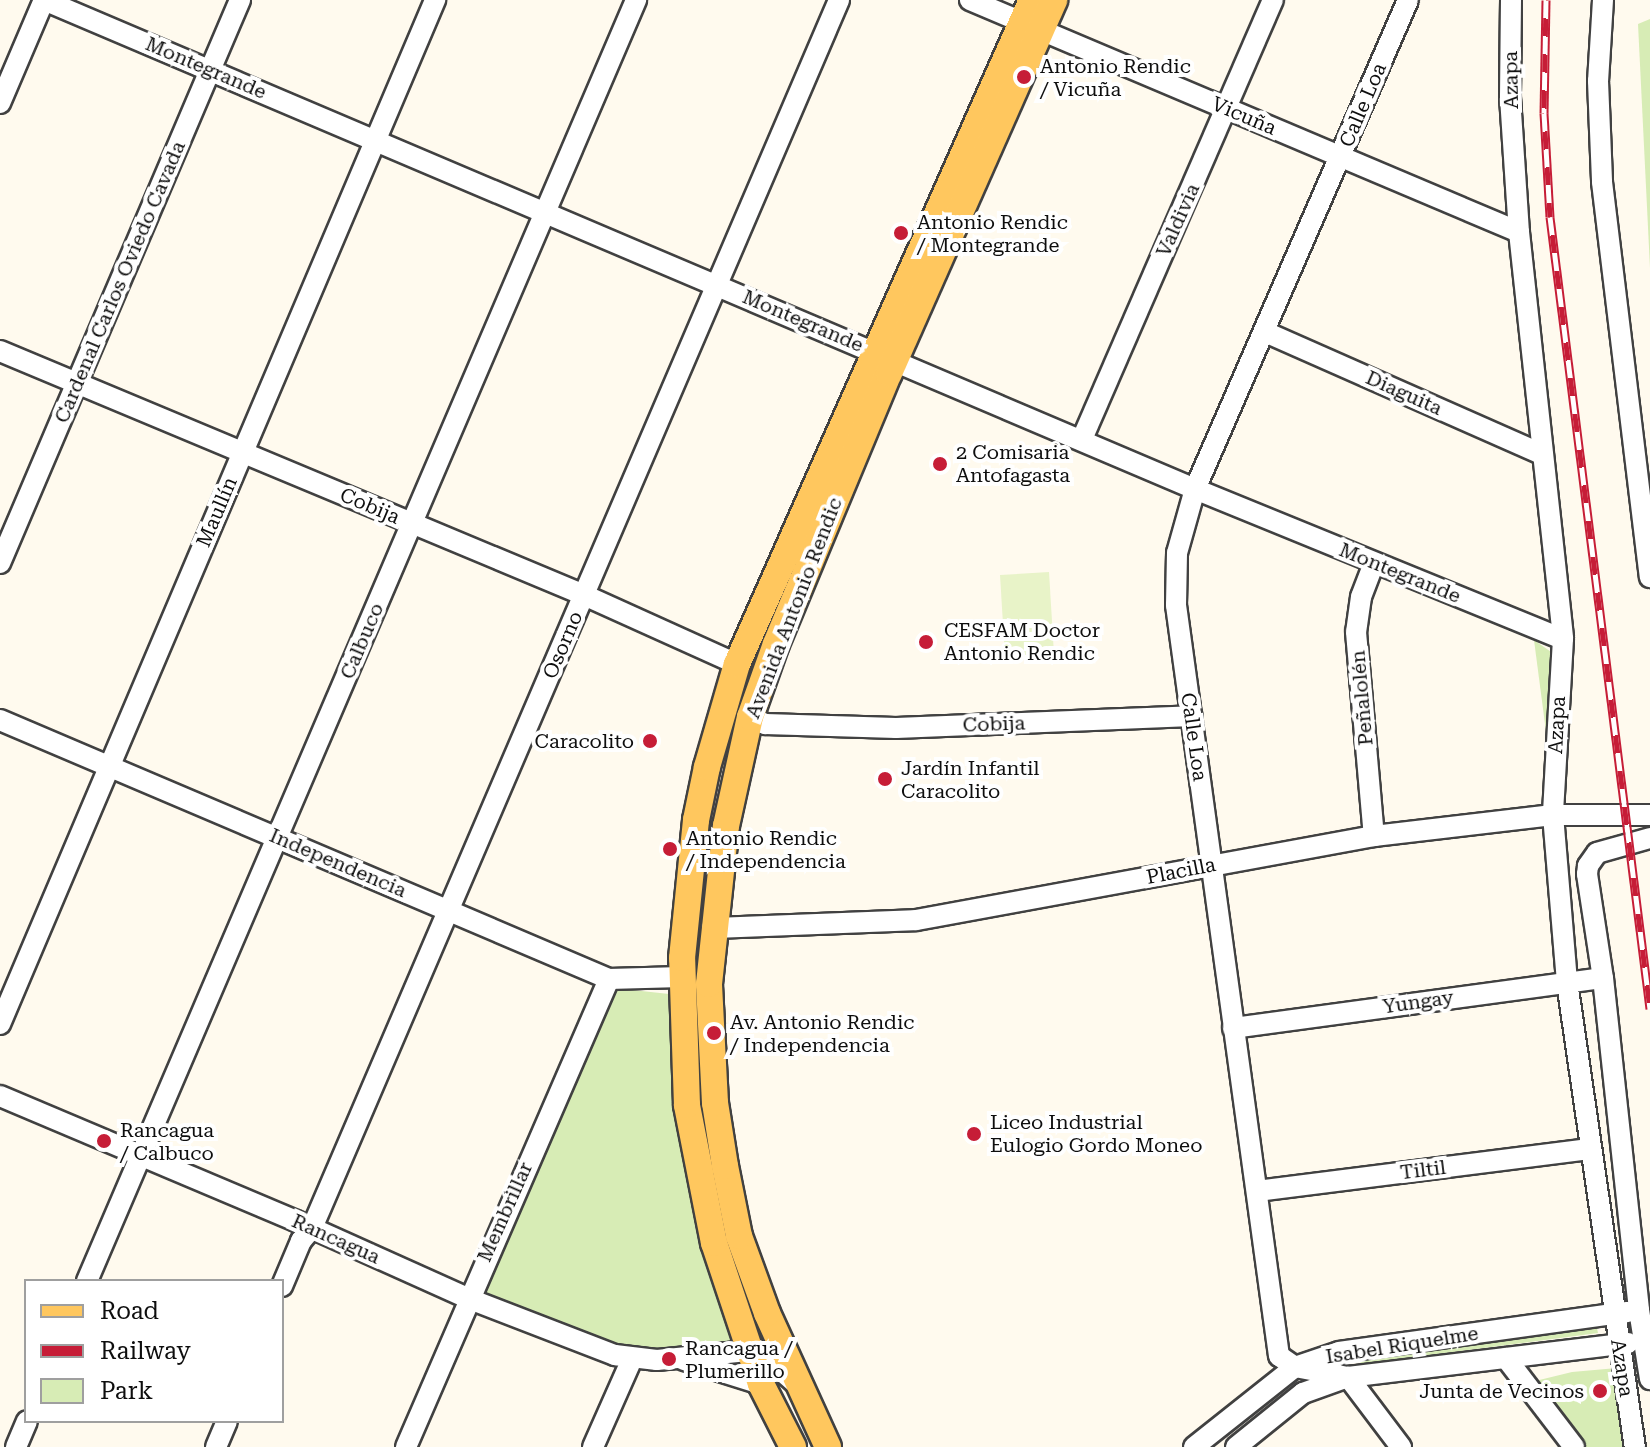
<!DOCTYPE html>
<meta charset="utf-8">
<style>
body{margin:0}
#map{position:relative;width:1650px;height:1447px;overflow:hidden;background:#fffaee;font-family:"Roboto Serif",serif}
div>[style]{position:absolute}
.green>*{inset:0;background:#d7ecb5}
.pitch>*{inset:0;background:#e8f3c8}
.roads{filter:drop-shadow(2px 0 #414141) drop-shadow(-2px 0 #414141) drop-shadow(0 2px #414141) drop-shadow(0 -2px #414141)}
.minor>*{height:20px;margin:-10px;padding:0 10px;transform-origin:10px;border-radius:10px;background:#fff}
.major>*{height:26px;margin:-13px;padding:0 13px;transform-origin:13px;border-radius:13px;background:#ffc75e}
.rail>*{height:9px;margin-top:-4.5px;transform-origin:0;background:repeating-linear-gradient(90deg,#fff 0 18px,#c61d37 0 36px);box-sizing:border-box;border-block:2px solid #c61d37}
.dots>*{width:22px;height:22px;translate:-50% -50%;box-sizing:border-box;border:4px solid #fff;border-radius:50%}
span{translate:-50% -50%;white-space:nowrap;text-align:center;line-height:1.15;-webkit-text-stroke:8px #fff;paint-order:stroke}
.poi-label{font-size:20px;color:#0e0e0e}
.left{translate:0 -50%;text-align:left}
.right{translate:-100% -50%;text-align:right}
.street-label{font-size:20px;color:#0e0e0e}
.legend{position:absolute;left:24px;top:1279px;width:260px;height:144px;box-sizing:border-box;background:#fff;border:2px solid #9f9f9f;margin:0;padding:10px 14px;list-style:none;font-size:24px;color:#0e0e0e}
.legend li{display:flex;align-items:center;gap:16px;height:40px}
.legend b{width:40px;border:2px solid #9f9f9f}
</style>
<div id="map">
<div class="green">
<i style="clip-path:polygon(1650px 19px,1650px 268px,1638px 24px)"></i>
<i style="clip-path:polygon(1534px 640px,1554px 654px,1548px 747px)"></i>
<i style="clip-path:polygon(614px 988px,669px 994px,678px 1106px,736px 1341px,656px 1351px,618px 1346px,479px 1293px)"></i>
<i style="clip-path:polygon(1596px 1324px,1598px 1333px,1361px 1364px,1358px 1354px)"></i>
<i style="clip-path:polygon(1617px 1368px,1628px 1447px,1581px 1447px,1527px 1383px,1572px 1372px)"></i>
</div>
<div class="pitch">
<i style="clip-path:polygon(1049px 572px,1054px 654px,1005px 657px,1000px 575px)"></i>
</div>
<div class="roads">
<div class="minor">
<i style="left:44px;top:0;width:1251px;rotate:23.02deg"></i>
<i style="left:1195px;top:489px;width:397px;rotate:22.2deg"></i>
<i style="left:970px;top:0;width:596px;rotate:22.91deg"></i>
<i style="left:1511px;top:0;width:97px;rotate:90.6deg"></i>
<i style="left:1510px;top:97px;width:135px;rotate:86.2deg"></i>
<i style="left:1519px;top:232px;width:409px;rotate:83.8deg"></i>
<i style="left:1563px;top:639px;width:176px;rotate:93.3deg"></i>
<i style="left:1553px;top:815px;width:168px;rotate:85.2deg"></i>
<i style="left:1567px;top:982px;width:470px;rotate:81.7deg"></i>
<i style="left:1603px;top:0;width:81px;rotate:93.5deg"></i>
<i style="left:1598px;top:81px;width:101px;rotate:87.7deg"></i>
<i style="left:1602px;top:182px;width:398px;rotate:83.1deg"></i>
<i style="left:0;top:103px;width:112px;rotate:-66.9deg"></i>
<i style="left:1265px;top:332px;width:303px;rotate:23.8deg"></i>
<i style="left:0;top:351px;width:633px;rotate:22.68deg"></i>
<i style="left:584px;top:595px;width:168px;rotate:24.3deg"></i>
<i style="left:1082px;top:439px;width:479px;rotate:-66.5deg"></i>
<i style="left:0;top:563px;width:612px;rotate:-66.91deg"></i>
<i style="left:1374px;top:563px;width:36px;rotate:111deg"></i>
<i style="left:1361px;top:597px;width:35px;rotate:98deg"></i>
<i style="left:1356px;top:632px;width:205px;rotate:85deg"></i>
<i style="left:750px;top:717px;width:17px;rotate:25deg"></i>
<i style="left:765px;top:724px;width:131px;rotate:1.7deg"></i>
<i style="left:896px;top:728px;width:296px;rotate:-2.3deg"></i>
<i style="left:0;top:720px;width:662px;rotate:23.04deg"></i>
<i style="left:609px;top:979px;width:72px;rotate:-1.6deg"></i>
<i style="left:1650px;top:838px;width:55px;rotate:164.2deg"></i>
<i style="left:1597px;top:853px;width:16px;rotate:125deg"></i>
<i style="left:1588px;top:866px;width:8px;rotate:97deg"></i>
<i style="left:1587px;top:874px;width:105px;rotate:81.3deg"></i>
<i style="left:1603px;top:978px;width:334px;rotate:83.8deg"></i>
<i style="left:1639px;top:1310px;width:70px;rotate:80.9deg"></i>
<i style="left:712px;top:928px;width:204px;rotate:-2.2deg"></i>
<i style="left:916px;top:920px;width:466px;rotate:-10.4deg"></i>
<i style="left:1374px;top:836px;width:180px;rotate:-6.7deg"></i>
<i style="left:1553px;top:815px;width:97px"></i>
<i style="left:0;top:1024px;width:1113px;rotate:-66.98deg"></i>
<i style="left:1233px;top:1028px;width:373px;rotate:-7.7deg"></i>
<i style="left:0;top:1096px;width:321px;rotate:22.9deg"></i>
<i style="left:296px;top:1221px;width:188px;rotate:24.2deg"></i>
<i style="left:467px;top:1298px;width:159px;rotate:21.1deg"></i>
<i style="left:615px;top:1355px;width:42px;rotate:6.8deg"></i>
<i style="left:657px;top:1360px;width:101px;rotate:-5.7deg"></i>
<i style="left:758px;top:1350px;width:48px;rotate:41.6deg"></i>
<i style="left:1257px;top:1191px;width:335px;rotate:-7.2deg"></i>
<i style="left:87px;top:1281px;width:1394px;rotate:-66.8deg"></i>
<i style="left:282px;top:1286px;width:49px;rotate:-67.1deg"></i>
<i style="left:301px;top:1241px;width:17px;rotate:-50deg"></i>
<i style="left:312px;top:1228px;width:1336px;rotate:-66.77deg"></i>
<i style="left:1506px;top:1358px;width:112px;rotate:52.6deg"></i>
<i style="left:684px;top:1360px;width:81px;rotate:17.3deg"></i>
<i style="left:16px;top:1447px;width:28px;rotate:-67deg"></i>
<i style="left:216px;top:1447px;width:28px;rotate:-67deg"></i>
<i style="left:406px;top:1447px;width:510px;rotate:-66.55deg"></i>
<i style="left:593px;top:1447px;width:96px;rotate:-66.1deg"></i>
<i style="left:1194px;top:1447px;width:129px;rotate:-38.4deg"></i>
<i style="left:1295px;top:1367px;width:46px;rotate:-18.8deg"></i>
<i style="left:1339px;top:1352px;width:291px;rotate:-7.9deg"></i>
<i style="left:1236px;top:1447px;width:86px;rotate:-38.9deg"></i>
<i style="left:1303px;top:1393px;width:48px;rotate:-19.6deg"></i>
<i style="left:1348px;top:1377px;width:282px;rotate:-6.9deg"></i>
<i style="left:1401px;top:1447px;width:88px;rotate:-127.1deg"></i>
<i style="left:1348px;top:1377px;width:54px;rotate:-169.3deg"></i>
<i style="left:1295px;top:1367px;width:19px;rotate:-145deg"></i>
<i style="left:1279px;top:1356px;width:758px;rotate:-97.81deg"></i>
<i style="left:1176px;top:605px;width:52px;rotate:-88.9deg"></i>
<i style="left:1177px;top:553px;width:66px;rotate:-74.3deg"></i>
<i style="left:1195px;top:489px;width:533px;rotate:-66.46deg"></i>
</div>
<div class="major">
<i style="left:793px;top:1447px;width:71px;rotate:-116.9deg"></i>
<i style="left:761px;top:1384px;width:149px;rotate:-108.4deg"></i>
<i style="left:714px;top:1243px;width:141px;rotate:-101.1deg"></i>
<i style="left:687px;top:1105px;width:147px;rotate:-91.9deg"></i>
<i style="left:682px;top:958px;width:139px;rotate:-84.2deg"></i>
<i style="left:696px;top:820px;width:54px;rotate:-78.3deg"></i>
<i style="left:707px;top:767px;width:107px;rotate:-73.8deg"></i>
<i style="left:737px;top:664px;width:727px;rotate:-66.05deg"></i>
<i style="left:828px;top:1447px;width:147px;rotate:-114.5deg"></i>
<i style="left:767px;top:1313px;width:82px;rotate:-110deg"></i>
<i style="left:739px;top:1236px;width:71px;rotate:-101.3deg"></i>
<i style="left:725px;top:1166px;width:64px;rotate:-99deg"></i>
<i style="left:715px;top:1103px;width:119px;rotate:-92.9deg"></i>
<i style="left:709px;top:984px;width:159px;rotate:-83.9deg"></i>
<i style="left:726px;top:826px;width:112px;rotate:-77.6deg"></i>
<i style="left:750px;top:717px;width:77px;rotate:-70.4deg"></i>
<i style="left:776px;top:644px;width:294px;rotate:-67.4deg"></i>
<i style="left:889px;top:373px;width:408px;rotate:-66.1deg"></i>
</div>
</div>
<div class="rail">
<i style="left:1546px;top:0;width:113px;rotate:91deg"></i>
<i style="left:1544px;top:113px;width:104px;rotate:86.7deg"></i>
<i style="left:1550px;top:217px;width:798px;rotate:82.8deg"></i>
</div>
<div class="dots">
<i style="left:1024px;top:77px;background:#c61d37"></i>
<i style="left:901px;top:233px;background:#c61d37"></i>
<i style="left:940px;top:464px;background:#c61d37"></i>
<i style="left:926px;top:642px;background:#c61d37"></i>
<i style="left:650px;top:741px;background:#c61d37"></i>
<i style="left:885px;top:779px;background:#c61d37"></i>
<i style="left:670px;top:849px;background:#c61d37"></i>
<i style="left:714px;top:1033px;background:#c61d37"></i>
<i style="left:974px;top:1134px;background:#c61d37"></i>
<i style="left:104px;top:1141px;background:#c61d37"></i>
<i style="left:669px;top:1359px;background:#c61d37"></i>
<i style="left:1600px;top:1391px;background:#c61d37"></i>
</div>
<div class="poi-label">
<span class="left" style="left:1040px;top:78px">Antonio Rendic<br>/ Vicuña</span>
<span class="left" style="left:917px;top:234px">Antonio Rendic<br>/ Montegrande</span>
<span class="left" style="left:956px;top:464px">2 Comisaria<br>Antofagasta</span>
<span class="left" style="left:944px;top:642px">CESFAM Doctor<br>Antonio Rendic</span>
<span class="right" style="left:634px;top:741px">Caracolito</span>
<span class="left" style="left:901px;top:780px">Jardín Infantil<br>Caracolito</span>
<span class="left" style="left:686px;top:850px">Antonio Rendic<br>/ Independencia</span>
<span class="left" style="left:730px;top:1034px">Av. Antonio Rendic<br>/ Independencia</span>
<span class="left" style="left:990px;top:1134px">Liceo Industrial<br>Eulogio Gordo Moneo</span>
<span class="left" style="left:120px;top:1142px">Rancagua<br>/ Calbuco</span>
<span class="left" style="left:685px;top:1360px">Rancagua /<br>Plumerillo</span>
<span class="right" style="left:1584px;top:1391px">Junta de Vecinos</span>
</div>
<div class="street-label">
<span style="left:206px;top:68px;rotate:23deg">Montegrande</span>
<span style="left:1511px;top:80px;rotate:-91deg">Azapa</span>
<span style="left:1363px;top:105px;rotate:-67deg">Calle Loa</span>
<span style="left:1244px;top:116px;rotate:23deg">Vicuña</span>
<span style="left:1178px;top:220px;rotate:-66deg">Valdivia</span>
<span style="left:120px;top:282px;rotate:-67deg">Cardenal Carlos Oviedo Cavada</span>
<span style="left:803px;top:321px;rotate:23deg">Montegrande</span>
<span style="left:1404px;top:393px;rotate:24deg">Diaguita</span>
<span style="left:370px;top:506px;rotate:23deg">Cobija</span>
<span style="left:217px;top:512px;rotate:-67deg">Maullín</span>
<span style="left:1400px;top:573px;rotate:22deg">Montegrande</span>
<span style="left:794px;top:608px;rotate:-69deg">Avenida Antonio Rendic</span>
<span style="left:362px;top:641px;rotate:-67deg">Calbuco</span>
<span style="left:563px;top:645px;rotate:-67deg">Osorno</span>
<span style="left:1362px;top:698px;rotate:-95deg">Peñalolén</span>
<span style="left:994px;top:724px;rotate:-2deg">Cobija</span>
<span style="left:1557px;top:725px;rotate:-87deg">Azapa</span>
<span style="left:1194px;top:737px;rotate:82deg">Calle Loa</span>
<span style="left:338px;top:863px;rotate:23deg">Independencia</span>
<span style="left:1181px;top:871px;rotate:-11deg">Placilla</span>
<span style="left:1418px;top:1002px;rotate:-8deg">Yungay</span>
<span style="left:1423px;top:1170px;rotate:-7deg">Tiltil</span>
<span style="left:505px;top:1212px;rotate:-66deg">Membrillar</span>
<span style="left:336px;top:1239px;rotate:24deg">Rancagua</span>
<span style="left:1402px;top:1345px;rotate:-9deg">Isabel Riquelme</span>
<span style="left:1622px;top:1368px;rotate:81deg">Azapa</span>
</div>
<ul class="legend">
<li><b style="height:10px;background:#ffc75e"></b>Road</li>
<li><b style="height:10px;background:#c61d37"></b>Railway</li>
<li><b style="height:22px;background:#d7ecb5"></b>Park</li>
</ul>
</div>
